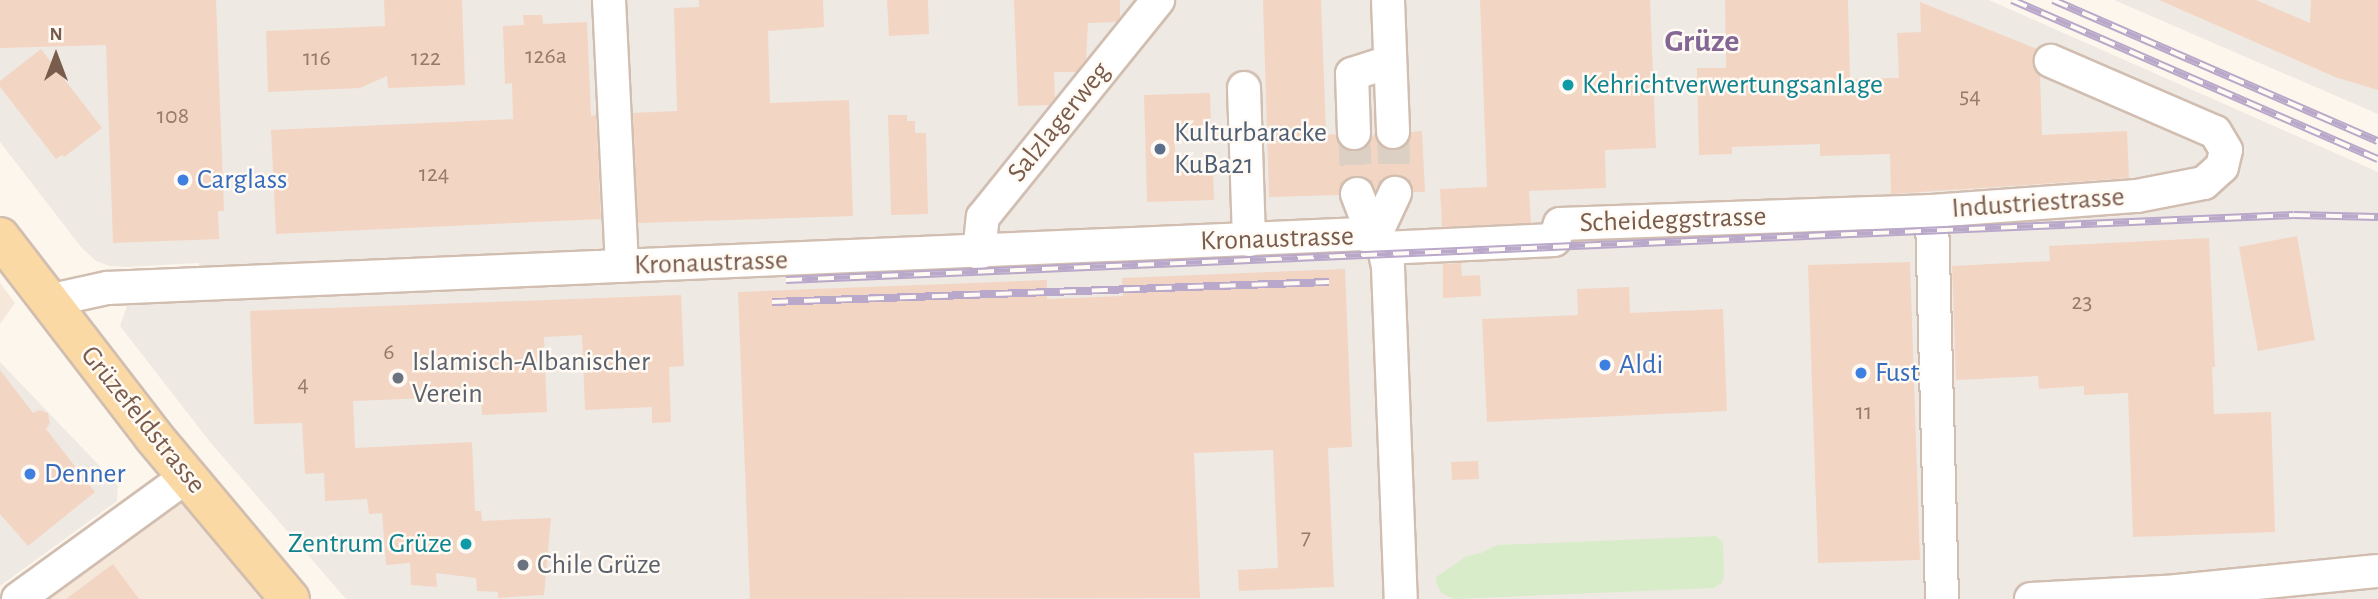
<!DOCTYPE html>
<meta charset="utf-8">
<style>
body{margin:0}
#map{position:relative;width:2378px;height:599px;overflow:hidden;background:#fdf6ec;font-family:"Alegreya Sans",sans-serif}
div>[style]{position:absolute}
.residential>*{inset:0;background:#f5e8da}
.industrial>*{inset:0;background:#efe9e4}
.green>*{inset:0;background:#d8ecc9}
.building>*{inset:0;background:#f3d5c3}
.minor-tunnel>*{height:32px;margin-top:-16px;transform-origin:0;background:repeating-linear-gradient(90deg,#dcd0c4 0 32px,transparent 0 48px)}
.roads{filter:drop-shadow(2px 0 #d1beb0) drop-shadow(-2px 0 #d1beb0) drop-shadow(0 2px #d1beb0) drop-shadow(0 -2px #d1beb0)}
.minor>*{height:32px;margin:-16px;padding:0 16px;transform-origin:16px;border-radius:16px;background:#fff}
.major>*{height:38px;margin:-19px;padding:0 19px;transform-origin:19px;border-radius:19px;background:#fbd9a5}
.rail>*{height:8px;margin-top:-4px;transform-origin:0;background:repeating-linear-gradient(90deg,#fffaf3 0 16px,#b9a8c9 0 32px);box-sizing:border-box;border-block:2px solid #b9a8c9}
.dots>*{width:19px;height:19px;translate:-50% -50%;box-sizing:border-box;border:4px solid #fffaf3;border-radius:50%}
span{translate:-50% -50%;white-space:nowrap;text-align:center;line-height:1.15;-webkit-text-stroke:5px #fffaf3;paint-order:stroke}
.number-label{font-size:24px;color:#987a6a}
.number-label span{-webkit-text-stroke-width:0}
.culture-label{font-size:28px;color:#0d838f}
.left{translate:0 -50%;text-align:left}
.right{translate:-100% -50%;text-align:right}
.street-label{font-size:28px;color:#7a5c4d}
.service-label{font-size:28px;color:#4e5e75}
.shop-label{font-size:28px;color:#366cbe}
.worship-label{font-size:28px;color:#5b616d}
.quarter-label{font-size:32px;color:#846695;font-weight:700}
.north{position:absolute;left:21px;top:21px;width:70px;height:70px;-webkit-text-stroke:5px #fffaf3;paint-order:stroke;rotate:0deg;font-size:19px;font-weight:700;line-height:28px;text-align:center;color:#7a5c4d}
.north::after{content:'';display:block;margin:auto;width:24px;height:32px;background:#7a5c4d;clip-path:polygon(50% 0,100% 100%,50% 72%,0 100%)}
</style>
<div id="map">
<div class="residential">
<i style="clip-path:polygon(0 283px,15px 303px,0 324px)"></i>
<i style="clip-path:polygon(187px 476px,290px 599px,18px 599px)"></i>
</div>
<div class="industrial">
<i style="clip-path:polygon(0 0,1989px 0,2378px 172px,2378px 599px,346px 599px,210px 442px,120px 326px,130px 297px,196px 294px,199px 263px,125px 267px,110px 266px,96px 261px,81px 247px,0 142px)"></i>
<i style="clip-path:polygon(2114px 0,2378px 0,2378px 114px)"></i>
<i style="clip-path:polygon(0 362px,118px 485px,117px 501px,0 586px)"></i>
</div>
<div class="green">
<i style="clip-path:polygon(1716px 536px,1723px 542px,1724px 576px,1722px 583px,1713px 588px,1454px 599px,1441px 593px,1437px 584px,1436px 577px,1467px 556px,1481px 553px,1497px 545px)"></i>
</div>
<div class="building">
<i style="clip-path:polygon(0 0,216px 0,224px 211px,218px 211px,219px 239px,113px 243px,106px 45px,0 48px)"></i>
<i style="clip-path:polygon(384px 0,462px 0,465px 85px,388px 88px,387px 76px,360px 88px,268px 92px,266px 31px,385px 26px)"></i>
<i style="clip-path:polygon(699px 0,823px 0,824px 27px,768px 31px,770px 103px,849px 100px,853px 216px,638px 223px,633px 113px,677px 111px,674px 8px,699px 7px)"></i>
<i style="clip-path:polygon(887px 0,928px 0,929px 34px,889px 36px)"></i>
<i style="clip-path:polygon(1014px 0,1120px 0,1120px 17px,1117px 22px,1088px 23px,1086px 60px,1077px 72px,1054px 72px,1055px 98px,1049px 105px,1018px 106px)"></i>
<i style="clip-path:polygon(1263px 0,1321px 0,1326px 135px,1336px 134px,1345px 149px,1355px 151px,1364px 148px,1375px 133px,1384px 148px,1394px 150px,1409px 141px,1411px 132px,1422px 131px,1425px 192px,1413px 192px,1410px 182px,1394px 175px,1384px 178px,1376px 191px,1369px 180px,1359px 176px,1343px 182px,1339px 195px,1269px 197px)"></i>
<i style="clip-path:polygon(1480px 0,1650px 0,1656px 148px,1605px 150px,1606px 188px,1529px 191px,1531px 223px,1442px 227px,1440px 189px,1487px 187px)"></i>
<i style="clip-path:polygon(1725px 0,1848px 0,1850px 79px,1899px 78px,1897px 33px,1921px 32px,1920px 2px,2037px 49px,2033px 62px,2040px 75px,2042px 135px,2127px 131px,2129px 178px,1891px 194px,1890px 154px,1820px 156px,1820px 144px,1732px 147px,1732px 154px,1699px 155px,1697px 68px,1726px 68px)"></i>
<i style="clip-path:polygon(2159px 0,2256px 0,2310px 23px,2311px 0,2378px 0,2378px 90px,2335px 77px)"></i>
<i style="clip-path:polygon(523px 15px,542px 15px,543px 24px,587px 22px,591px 116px,596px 115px,601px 219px,276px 234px,271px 130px,513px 119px,512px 83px,505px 84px,503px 26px,524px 25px)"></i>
<i style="clip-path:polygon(41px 49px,102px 128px,64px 157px,62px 155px,56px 159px,0 87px,0 81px)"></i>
<i style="clip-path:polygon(1210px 93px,1211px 127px,1174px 128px,1176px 171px,1213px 170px,1214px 200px,1147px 202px,1144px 95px)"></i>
<i style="clip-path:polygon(888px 115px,907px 115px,907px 121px,915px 121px,915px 133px,926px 133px,928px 214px,891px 215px)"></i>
<i style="clip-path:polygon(2297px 236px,2315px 340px,2258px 351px,2239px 247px)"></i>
<i style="clip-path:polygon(2209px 238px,2215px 367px,2212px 367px,2214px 414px,2271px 412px,2275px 532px,2133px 537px,2128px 393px,2084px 395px,2084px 386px,2039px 389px,2038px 376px,1956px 380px,1952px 266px,2050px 261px,2049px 246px)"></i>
<i style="clip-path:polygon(1910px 262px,1920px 560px,1818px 563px,1808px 265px)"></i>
<i style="clip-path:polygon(1461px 263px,1462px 276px,1480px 275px,1481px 296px,1443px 298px,1443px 264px)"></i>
<i style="clip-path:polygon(1345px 269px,1352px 447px,1328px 448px,1334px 587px,1239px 591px,1238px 570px,1278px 568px,1273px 450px,1194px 453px,1200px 598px,750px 599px,738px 292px,1047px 280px,1047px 299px,1123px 296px,1122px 278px)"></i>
<i style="clip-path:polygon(1629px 287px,1630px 313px,1723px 309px,1727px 411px,1487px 422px,1482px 319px,1578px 315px,1577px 289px)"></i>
<i style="clip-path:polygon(681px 295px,684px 366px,669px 367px,671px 422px,652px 423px,652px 407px,585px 410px,582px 335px,544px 337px,547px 412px,482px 415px,481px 396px,353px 401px,355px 448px,472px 442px,475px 511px,481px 511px,482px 521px,551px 518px,544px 595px,498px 598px,498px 592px,477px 591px,476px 578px,436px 573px,437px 587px,411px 585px,410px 563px,386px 565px,382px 513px,369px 514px,367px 499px,325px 501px,324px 473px,305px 474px,302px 423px,254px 424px,250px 311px)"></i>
<i style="clip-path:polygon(0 370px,33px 413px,40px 410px,48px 413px,50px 423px,46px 429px,95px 492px,28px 546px,0 514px)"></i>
<i style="clip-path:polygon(1478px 461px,1479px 479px,1452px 480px,1451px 462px)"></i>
<i style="clip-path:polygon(113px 564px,139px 599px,66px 599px)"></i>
</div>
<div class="minor-tunnel">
<i style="left:1393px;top:132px;width:61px;rotate:88.1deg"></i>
<i style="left:1354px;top:133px;width:61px;rotate:87.2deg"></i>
</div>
<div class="roads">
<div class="minor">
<i style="left:609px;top:0;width:266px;rotate:87.2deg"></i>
<i style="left:1388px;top:0;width:132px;rotate:87.8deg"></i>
<i style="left:1244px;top:88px;width:152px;rotate:88.1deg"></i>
<i style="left:1354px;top:133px;width:59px;rotate:-91.9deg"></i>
<i style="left:1352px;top:74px;width:40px;rotate:-18deg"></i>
<i style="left:1357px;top:194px;width:47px;rotate:68.9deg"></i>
<i style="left:1374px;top:238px;width:14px;rotate:45deg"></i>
<i style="left:1384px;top:248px;width:19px;rotate:78deg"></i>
<i style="left:1388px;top:267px;width:332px;rotate:87.8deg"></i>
<i style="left:1374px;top:238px;width:50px;rotate:-65deg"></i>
<i style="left:1384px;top:248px;width:170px;rotate:-2.7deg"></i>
<i style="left:1554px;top:240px;width:17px;rotate:-69deg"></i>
<i style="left:1560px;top:224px;width:372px;rotate:-2deg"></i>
<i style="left:979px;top:253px;width:36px;rotate:-84deg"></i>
<i style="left:983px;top:217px;width:279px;rotate:-51.1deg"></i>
<i style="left:48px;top:301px;width:60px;rotate:-12.4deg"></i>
<i style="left:107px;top:288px;width:1256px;rotate:-2.46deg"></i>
<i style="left:1362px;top:234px;width:13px;rotate:18deg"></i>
<i style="left:18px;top:599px;width:209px;rotate:-36deg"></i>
<i style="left:1942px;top:599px;width:388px;rotate:-91.5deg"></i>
<i style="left:1932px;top:211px;width:206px;rotate:-4.2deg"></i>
<i style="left:2137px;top:196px;width:68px;rotate:-11deg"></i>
<i style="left:2204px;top:183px;width:24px;rotate:-42deg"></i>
<i style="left:2222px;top:167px;width:17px;rotate:-77deg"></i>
<i style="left:2226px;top:150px;width:21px;rotate:-121deg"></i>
<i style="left:2215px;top:132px;width:179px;rotate:-156.6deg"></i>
<i style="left:2031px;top:599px;width:146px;rotate:-3.1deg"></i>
<i style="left:2177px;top:591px;width:202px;rotate:-5.7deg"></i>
</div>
<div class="major">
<i style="left:0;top:237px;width:251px;rotate:52.4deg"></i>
<i style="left:153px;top:436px;width:213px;rotate:50deg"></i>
</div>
</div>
<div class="rail">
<i style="left:2012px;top:0;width:399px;rotate:23.5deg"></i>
<i style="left:2053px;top:0;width:354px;rotate:23.5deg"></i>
<i style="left:786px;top:280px;width:1509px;rotate:-2.47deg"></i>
<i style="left:2294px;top:215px;width:84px;rotate:1.4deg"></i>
<i style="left:772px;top:302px;width:557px;rotate:-2.06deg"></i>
</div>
<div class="dots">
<i style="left:1568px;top:85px;background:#0f9aa8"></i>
<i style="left:1160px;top:149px;background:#5c6f8a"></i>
<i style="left:183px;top:180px;background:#3f7fe0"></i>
<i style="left:1605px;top:365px;background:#3f7fe0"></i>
<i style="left:1861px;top:373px;background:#3f7fe0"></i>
<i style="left:398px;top:378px;background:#6b7280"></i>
<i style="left:30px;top:474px;background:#3f7fe0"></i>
<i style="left:466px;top:544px;background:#0f9aa8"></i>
<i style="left:523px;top:565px;background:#6b7280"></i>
</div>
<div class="number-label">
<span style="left:546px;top:57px">126a</span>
<span style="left:317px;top:59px">116</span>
<span style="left:426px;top:59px">122</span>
<span style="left:1970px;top:97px">54</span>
<span style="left:173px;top:117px">108</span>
<span style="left:434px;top:175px">124</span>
<span style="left:2082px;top:303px">23</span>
<span style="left:389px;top:353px">6</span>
<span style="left:303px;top:385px">4</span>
<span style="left:1864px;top:413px">11</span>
<span style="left:1306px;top:538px">7</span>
</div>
<div class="culture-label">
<span class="left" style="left:1582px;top:85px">Kehrichtverwertungsanlage</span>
<span class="right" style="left:452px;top:544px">Zentrum Grüze</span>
</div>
<div class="street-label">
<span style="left:1059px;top:122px;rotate:-51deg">Salzlagerweg</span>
<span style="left:2038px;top:203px;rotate:-4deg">Industriestrasse</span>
<span style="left:1673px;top:220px;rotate:-2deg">Scheideggstrasse</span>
<span style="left:1277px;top:239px;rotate:-2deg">Kronaustrasse</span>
<span style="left:711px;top:263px;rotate:-2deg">Kronaustrasse</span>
<span style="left:143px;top:420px;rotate:51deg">Grüzefeldstrasse</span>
</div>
<div class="service-label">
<span class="left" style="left:1174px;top:149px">Kulturbaracke<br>KuBa21</span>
</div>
<div class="shop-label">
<span class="left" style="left:197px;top:180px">Carglass</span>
<span class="left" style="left:1619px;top:365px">Aldi</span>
<span class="left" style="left:1875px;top:373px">Fust</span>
<span class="left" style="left:44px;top:474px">Denner</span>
</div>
<div class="worship-label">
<span class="left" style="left:412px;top:378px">Islamisch-Albanischer<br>Verein</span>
<span class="left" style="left:537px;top:565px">Chile Grüze</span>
</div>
<div class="quarter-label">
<span style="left:1702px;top:41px">Grüze</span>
</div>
<div class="north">N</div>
</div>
